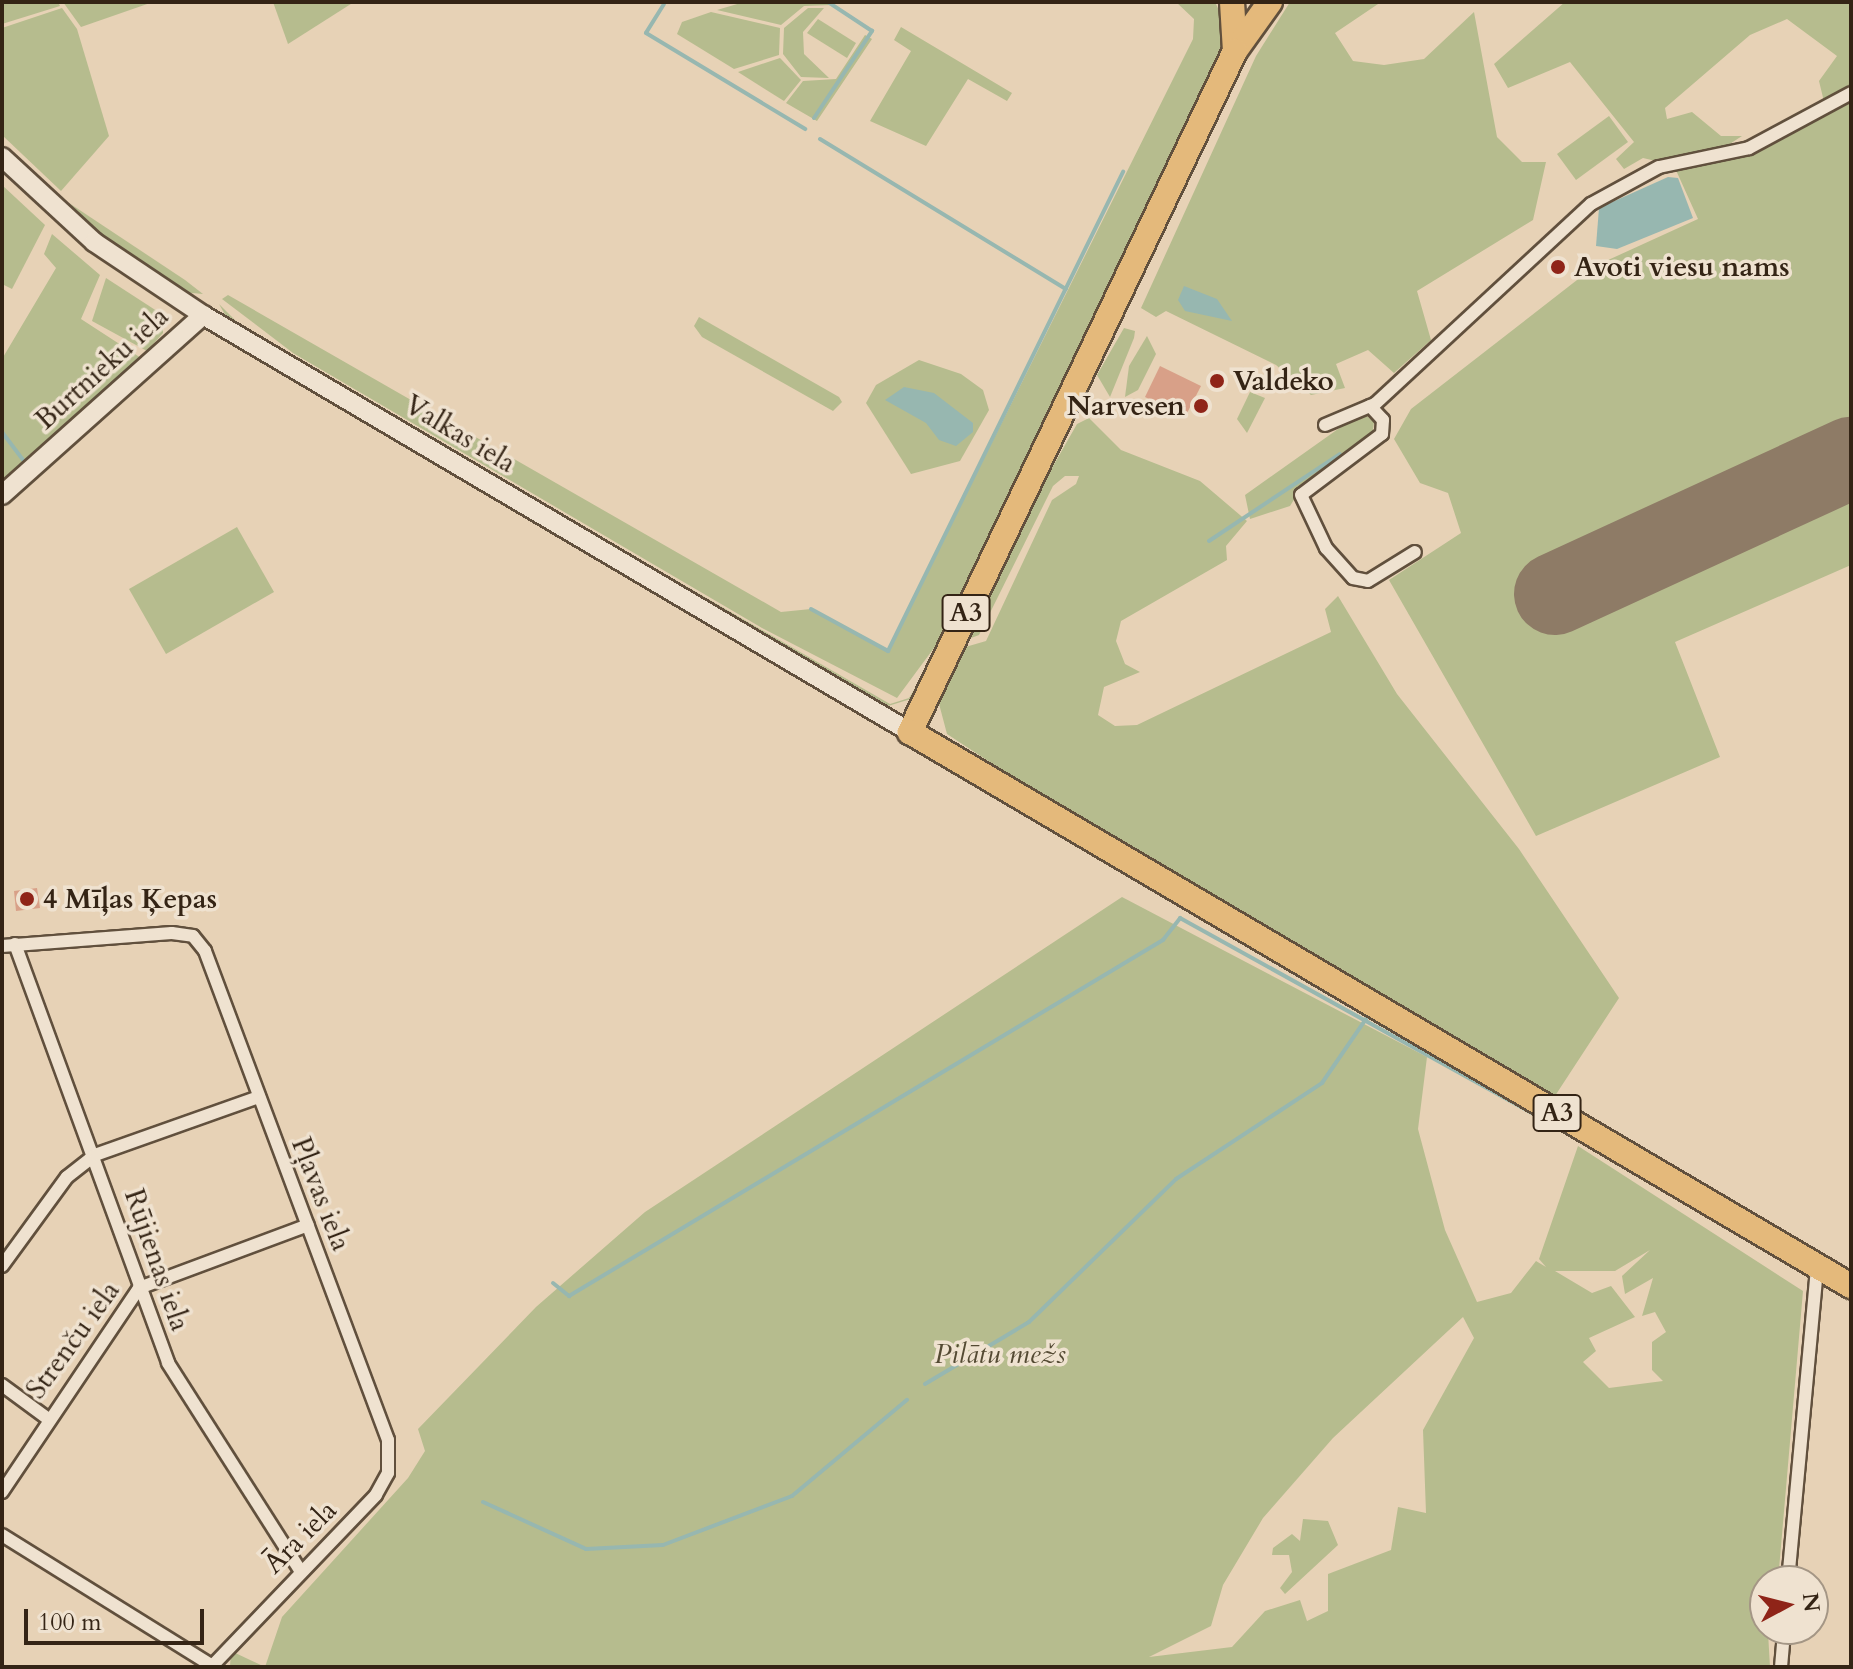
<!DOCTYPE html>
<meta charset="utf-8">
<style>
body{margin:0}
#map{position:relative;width:1853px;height:1669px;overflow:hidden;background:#e7d2b6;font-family:Cardo,serif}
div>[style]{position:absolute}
.green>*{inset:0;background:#b6bc8e}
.water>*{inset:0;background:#97b7b0}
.stream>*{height:4px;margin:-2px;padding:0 2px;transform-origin:2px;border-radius:2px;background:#97b7b0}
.runway>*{height:82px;margin:-41px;padding:0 41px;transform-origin:41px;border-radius:41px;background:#8e7b66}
.building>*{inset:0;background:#d8a088}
.roads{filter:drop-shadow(2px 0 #61503d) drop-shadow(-2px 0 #61503d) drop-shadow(0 2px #61503d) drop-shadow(0 -2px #61503d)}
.street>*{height:12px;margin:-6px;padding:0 6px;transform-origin:6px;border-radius:6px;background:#efe2d0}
.secondary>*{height:18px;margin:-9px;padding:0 9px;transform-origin:9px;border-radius:9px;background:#efe2d0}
.highway>*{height:24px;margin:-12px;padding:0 12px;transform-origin:12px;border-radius:12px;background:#e4b97b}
.dots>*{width:22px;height:22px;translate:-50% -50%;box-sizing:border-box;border:4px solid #efe2d0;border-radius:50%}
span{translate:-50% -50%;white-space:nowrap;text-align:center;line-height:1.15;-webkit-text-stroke:7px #efe2d0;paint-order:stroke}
.shield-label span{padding:2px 6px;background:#efe2d0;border:2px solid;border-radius:6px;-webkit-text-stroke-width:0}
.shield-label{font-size:26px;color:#342415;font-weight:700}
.poi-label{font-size:28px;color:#342415;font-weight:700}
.left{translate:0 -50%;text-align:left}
.right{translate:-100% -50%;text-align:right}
.street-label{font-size:28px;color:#342415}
.park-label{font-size:28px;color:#544a33;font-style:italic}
.frame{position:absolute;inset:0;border:4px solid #342415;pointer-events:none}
.north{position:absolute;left:1749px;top:1565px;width:80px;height:80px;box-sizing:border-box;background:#efe2d0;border:2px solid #a49685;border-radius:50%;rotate:83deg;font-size:22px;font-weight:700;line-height:32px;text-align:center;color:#342415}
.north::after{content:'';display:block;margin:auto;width:28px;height:36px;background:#8f2418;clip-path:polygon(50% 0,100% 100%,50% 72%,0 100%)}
.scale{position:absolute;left:24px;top:1609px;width:180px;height:36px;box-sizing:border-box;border:4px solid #342415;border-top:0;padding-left:10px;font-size:24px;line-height:28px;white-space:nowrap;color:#342415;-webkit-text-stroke:6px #efe2d0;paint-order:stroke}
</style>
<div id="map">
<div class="green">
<i style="clip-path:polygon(2px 2px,58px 2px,60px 6px,2px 24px)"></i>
<i style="clip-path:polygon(63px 2px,153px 2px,81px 27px)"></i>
<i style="clip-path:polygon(273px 2px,354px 2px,288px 44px)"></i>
<i style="clip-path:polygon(744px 2px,826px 2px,831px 5px,804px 6px,781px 25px,717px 10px)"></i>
<i style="clip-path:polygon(1176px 2px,1215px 2px,1226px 25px,1224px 53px,948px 629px,897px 698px,762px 628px,293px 353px,222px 299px,228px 295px,781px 612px,811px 609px,888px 651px,1193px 39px,1194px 19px)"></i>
<i style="clip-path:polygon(1290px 2px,1381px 2px,1335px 33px,1353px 61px,1384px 65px,1424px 59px,1474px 12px,1497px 137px,1522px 162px,1546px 162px,1533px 220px,1417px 291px,1431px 340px,1394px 373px,1368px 350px,1336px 364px,1345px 388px,1311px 395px,1276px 365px,1166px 311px,1156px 317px,1141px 308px,1256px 56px)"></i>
<i style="clip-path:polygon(1565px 2px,1851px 2px,1851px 565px,1675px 642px,1720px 757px,1536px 836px,1389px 580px,1461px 533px,1448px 493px,1420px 483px,1394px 439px,1411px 409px,1595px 266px,1698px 219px,1675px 168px,1739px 158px,1826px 110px,1819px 81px,1837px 56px,1787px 19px,1750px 35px,1665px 108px,1667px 119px,1692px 112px,1721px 136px,1742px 136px,1719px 151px,1660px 162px,1643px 158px,1624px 169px,1616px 159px,1634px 142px,1570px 62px,1508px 88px,1494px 64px)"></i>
<i style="clip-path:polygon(62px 8px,77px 29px,109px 136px,61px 191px,2px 135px,2px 28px)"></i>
<i style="clip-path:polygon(808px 8px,824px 8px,803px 32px,804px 54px,829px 78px,801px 77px,783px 54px,784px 28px)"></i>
<i style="clip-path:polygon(711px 12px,780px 28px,779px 55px,734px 69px,677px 34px,682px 22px)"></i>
<i style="clip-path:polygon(818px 19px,856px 43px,847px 58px,807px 33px)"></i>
<i style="clip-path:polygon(901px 27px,1012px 93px,1007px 101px,968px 79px,926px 146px,870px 121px,911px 51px,894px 40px)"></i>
<i style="clip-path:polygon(865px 35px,872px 39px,817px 121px,786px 103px,803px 81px,836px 79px)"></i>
<i style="clip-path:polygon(780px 58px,801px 80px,784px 101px,738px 72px)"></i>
<i style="clip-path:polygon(1609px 116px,1628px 142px,1576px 180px,1557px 154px)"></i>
<i style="clip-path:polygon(2px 185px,45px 225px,12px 289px,2px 284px)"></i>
<i style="clip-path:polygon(69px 203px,185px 280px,203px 294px,181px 292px,116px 250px)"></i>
<i style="clip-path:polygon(52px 234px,100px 275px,81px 319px,141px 358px,2px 486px,2px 359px,56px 268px,44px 254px)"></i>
<i style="clip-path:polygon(106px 278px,163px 315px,163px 333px,147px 351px,92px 321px)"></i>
<i style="clip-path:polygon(219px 304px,239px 324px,357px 396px,890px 704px,909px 698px,947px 636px,914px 698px,888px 706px,355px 398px,227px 318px)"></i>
<i style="clip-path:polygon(699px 317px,839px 397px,842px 402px,833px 411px,702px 337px,694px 326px)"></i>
<i style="clip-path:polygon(1124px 328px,1135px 331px,1134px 338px,1110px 397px,1097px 375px)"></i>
<i style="clip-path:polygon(1147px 336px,1156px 354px,1138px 390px,1125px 397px,1129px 366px)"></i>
<i style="clip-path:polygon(919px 360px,961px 374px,983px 390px,989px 410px,960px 461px,911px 474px,866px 403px,876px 385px)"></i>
<i style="clip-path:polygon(1250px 392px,1265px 398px,1247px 433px,1237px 419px)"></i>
<i style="clip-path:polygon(1362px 412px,1374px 422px,1372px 438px,1302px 487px,1290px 506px,1250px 519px,1245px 495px)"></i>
<i style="clip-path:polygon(1089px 418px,1121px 450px,1200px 481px,1247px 521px,1226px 546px,1227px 560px,1121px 621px,1116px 641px,1125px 664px,1140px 672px,1104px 687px,1098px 715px,1115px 726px,1137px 725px,1331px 632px,1325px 609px,1338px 596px,1397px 694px,1519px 849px,1619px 998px,1553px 1099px,1069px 814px,947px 734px,938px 700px,962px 648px,986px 641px,1052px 500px,1076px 484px,1079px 476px,1065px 476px,1053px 486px,979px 635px,966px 640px,1028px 510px,1077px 424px)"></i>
<i style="clip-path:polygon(237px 527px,274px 592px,166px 654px,129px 589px)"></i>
<i style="clip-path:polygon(evenodd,1122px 897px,1427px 1057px,1418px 1129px,1445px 1230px,1477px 1302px,1511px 1293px,1536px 1261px,1546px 1267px,1539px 1259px,1578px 1146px,1803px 1291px,1778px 1581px,1765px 1581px,1770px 1667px,230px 1667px,231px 1651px,265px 1667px,282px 1617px,408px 1478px,425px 1451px,418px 1429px,536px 1307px,645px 1212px,1122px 897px,1650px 1250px,1622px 1276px,1625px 1294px,1653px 1278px,1642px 1316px,1655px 1312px,1666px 1332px,1652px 1342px,1652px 1370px,1663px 1381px,1609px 1388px,1583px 1362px,1596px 1351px,1589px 1338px,1635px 1317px,1611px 1286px,1592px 1293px,1555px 1271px,1615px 1271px,1650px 1250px,1122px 897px,1463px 1317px,1474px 1338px,1423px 1430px,1426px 1513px,1398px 1507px,1391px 1550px,1328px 1574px,1328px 1611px,1307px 1621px,1300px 1600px,1265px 1611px,1232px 1647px,1149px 1657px,1211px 1626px,1223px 1585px,1263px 1518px,1333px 1438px,1463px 1317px)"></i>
<i style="clip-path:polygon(1303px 1519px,1328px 1521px,1338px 1545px,1285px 1594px,1280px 1588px,1292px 1572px,1289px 1555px,1272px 1555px,1273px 1548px,1292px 1534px,1300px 1541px)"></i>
</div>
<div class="water">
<i style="clip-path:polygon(1668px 177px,1678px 178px,1693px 218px,1617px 249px,1596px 246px,1599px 208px)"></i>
<i style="clip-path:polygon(1184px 286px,1217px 299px,1232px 321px,1185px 311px,1178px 300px)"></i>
<i style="clip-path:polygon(904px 387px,934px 393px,973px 423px,973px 432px,956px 446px,939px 440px,926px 423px,885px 400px)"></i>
</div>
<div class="stream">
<i style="left:659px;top:2px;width:12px"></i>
<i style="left:664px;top:4px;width:34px;rotate:122deg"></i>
<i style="left:646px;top:33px;width:186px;rotate:31.1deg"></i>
<i style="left:814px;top:118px;width:105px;rotate:-56.3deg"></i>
<i style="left:872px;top:31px;width:53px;rotate:-146.6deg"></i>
<i style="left:820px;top:139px;width:288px;rotate:31.4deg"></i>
<i style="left:2px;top:432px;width:38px;rotate:53deg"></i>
<i style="left:1209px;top:541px;width:157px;rotate:-33.6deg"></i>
<i style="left:811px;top:609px;width:88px;rotate:28.6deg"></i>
<i style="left:888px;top:651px;width:534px;rotate:-63.87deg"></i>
<i style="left:553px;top:1283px;width:21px;rotate:39deg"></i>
<i style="left:569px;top:1296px;width:693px;rotate:-30.94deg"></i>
<i style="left:1163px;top:940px;width:28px;rotate:-52deg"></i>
<i style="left:1180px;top:918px;width:470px;rotate:29deg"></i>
<i style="left:925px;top:1384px;width:121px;rotate:-30.8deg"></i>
<i style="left:1029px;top:1322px;width:205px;rotate:-44.2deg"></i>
<i style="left:1176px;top:1179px;width:175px;rotate:-33.3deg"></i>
<i style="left:1322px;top:1083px;width:78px;rotate:-55.5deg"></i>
<i style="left:483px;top:1502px;width:113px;rotate:24.5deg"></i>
<i style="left:586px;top:1549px;width:77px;rotate:-3deg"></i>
<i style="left:663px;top:1545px;width:138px;rotate:-20.8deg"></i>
<i style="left:792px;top:1496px;width:150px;rotate:-39.9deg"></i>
</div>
<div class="runway">
<i style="left:1555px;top:594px;width:326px;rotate:-24.7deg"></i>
</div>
<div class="building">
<i style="clip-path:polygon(1160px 366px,1201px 386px,1185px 417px,1145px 397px)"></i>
<i style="clip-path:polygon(37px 888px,40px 908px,16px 911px,14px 891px)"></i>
</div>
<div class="roads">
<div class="street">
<i style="left:1370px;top:406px;width:19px;rotate:47deg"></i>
<i style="left:1383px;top:420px;width:14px;rotate:94deg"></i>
<i style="left:1382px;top:434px;width:101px;rotate:143deg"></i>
<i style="left:1301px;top:495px;width:59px;rotate:64.7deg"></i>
<i style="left:1326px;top:548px;width:40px;rotate:48deg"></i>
<i style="left:1353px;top:578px;width:15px;rotate:11deg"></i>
<i style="left:1368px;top:581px;width:55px;rotate:-31.7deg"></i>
<i style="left:1325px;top:425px;width:54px;rotate:-22.8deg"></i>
<i style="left:1375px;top:404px;width:294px;rotate:-42.8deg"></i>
<i style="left:1591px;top:204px;width:77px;rotate:-28.6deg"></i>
<i style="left:1659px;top:167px;width:92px;rotate:-11.9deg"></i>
<i style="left:1749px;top:148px;width:116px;rotate:-28.3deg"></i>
<i style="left:15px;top:944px;width:446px;rotate:69.9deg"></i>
<i style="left:168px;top:1363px;width:246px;rotate:57.5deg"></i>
<i style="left:2px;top:946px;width:170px;rotate:-4.4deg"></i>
<i style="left:172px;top:933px;width:21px;rotate:8deg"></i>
<i style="left:193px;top:936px;width:19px;rotate:51deg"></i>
<i style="left:205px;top:951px;width:522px;rotate:69.48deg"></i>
<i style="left:388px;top:1440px;width:33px;rotate:90deg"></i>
<i style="left:388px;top:1473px;width:25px;rotate:119deg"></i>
<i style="left:376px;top:1495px;width:238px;rotate:133.8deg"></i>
<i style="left:2px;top:1266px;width:110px;rotate:-53.9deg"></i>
<i style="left:67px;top:1177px;width:36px;rotate:-38deg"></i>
<i style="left:95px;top:1155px;width:174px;rotate:-19.5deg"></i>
<i style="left:2px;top:1385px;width:56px;rotate:36.3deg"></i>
<i style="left:2px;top:1492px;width:246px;rotate:-56.1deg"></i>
<i style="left:139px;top:1288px;width:180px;rotate:-20.4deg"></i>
<i style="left:2px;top:1535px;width:246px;rotate:31.9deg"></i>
<i style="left:1788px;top:1581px;width:316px;rotate:-84.7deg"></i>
<i style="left:1781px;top:1667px;width:38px;rotate:-85deg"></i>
</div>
<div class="secondary">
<i style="left:2px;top:157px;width:125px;rotate:42.7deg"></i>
<i style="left:94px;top:242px;width:131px;rotate:33.8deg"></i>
<i style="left:203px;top:315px;width:821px;rotate:30.53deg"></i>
<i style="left:2px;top:495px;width:270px;rotate:-41.8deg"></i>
</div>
<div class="highway">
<i style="left:1232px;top:2px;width:49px;rotate:86.5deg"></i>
<i style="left:1270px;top:2px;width:60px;rotate:125.5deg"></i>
<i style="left:1235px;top:51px;width:755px;rotate:115.51deg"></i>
<i style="left:910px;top:732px;width:1092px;rotate:30.49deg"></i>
</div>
</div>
<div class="dots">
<i style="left:1558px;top:267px;background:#8f2418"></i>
<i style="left:1217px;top:381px;background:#8f2418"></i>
<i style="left:1201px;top:406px;background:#8f2418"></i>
<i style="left:27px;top:899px;background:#8f2418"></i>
</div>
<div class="shield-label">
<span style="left:966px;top:613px">A3</span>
<span style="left:1557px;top:1113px">A3</span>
</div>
<div class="poi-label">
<span class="left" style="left:1574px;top:267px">Avoti viesu nams</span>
<span class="left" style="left:1233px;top:381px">Valdeko</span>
<span class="right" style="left:1185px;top:406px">Narvesen</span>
<span class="left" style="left:43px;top:899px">4 Mīļas Ķepas</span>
</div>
<div class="street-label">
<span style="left:102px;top:368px;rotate:-42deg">Burtnieku iela</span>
<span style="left:460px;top:434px;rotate:31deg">Valkas iela</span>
<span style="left:321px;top:1194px;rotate:69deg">Pļavas iela</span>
<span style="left:157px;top:1260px;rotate:71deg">Rūjienas iela</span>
<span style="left:73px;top:1340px;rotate:-54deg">Strenču iela</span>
<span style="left:300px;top:1537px;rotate:-45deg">Āra iela</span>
</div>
<div class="park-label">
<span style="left:1000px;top:1354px">Pilātu mežs</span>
</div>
<div class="frame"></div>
<div class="north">N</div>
<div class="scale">100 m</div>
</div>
